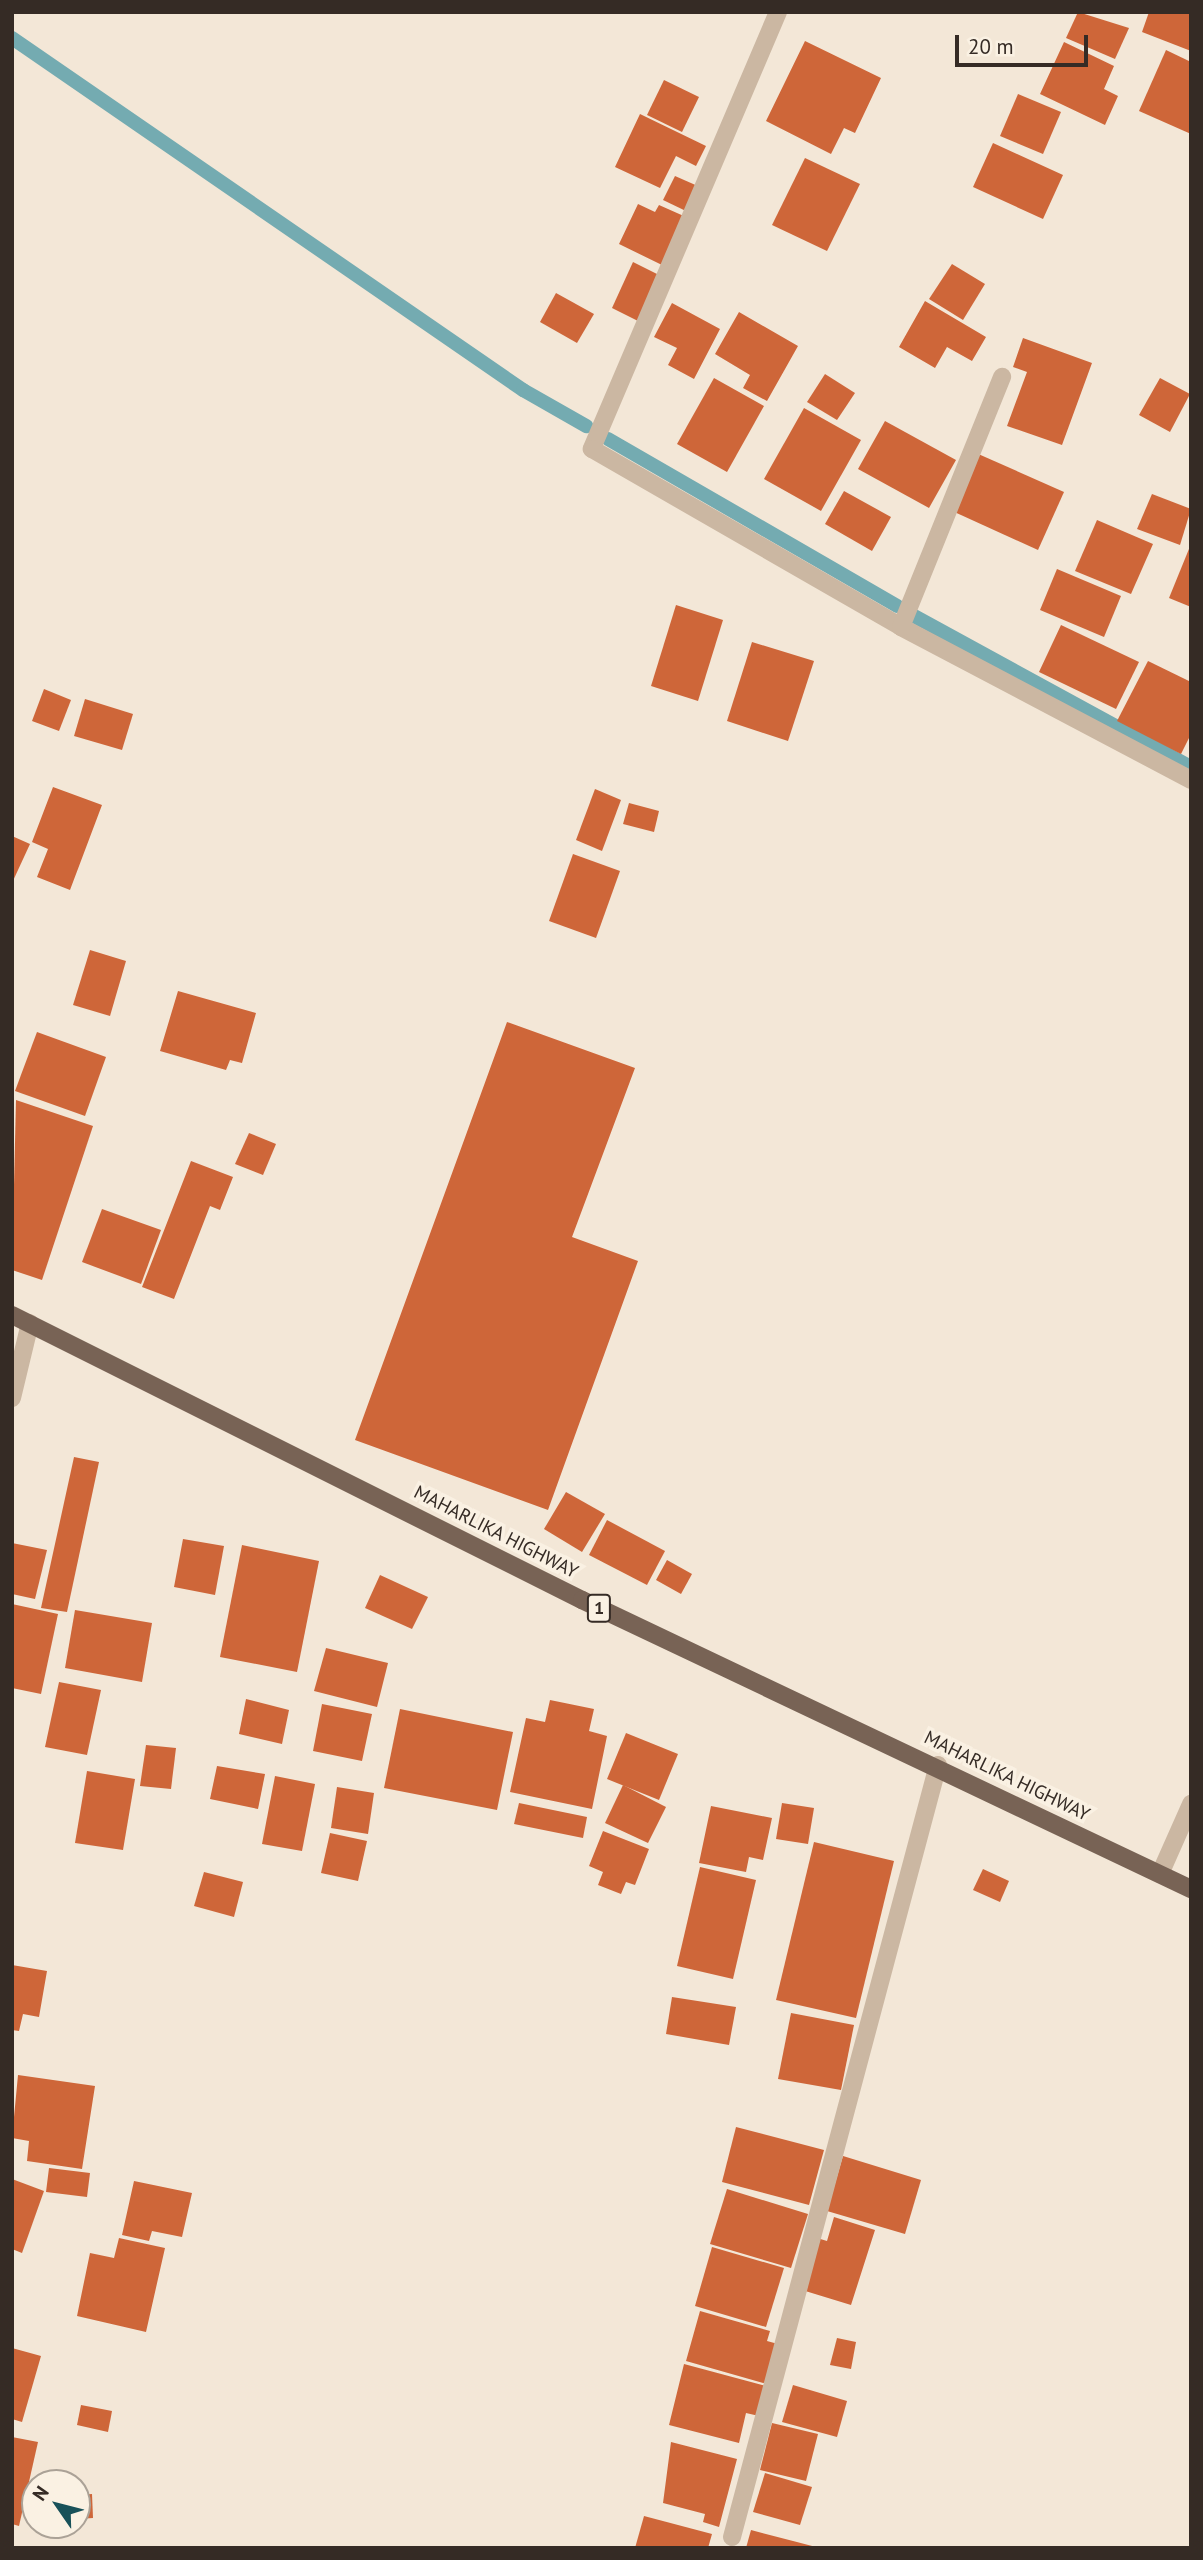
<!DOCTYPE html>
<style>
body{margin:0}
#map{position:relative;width:1203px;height:2560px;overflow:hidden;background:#f3e7d7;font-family:"PT Sans",sans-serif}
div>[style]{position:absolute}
.stream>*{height:14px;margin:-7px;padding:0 7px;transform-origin:7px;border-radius:7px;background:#74abb1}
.building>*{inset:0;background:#ce6639}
.minor>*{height:18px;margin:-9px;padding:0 9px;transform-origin:9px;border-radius:9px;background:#cbb7a2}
.primary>*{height:18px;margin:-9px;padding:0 9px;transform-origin:9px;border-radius:9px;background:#786355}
span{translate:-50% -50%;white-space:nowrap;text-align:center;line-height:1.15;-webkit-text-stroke:7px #faf1e3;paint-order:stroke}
.shield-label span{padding:2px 5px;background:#faf1e3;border:2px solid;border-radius:5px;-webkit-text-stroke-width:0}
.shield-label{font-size:18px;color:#352b25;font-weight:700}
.street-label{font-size:19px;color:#352b25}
.frame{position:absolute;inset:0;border:14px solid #352b25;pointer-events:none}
.north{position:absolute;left:21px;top:2469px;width:70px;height:70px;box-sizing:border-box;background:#faf1e3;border:2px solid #aba297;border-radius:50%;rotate:305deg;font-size:19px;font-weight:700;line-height:28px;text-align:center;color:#352b25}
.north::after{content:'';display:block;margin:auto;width:24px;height:32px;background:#185159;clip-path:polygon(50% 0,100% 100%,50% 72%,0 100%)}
.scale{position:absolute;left:955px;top:35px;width:133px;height:32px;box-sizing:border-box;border:4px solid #352b25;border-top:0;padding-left:9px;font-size:21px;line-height:24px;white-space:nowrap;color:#352b25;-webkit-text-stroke:5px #faf1e3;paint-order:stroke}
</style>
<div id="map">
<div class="stream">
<i style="left:12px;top:38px;width:621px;rotate:34.56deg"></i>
<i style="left:523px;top:390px;width:73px;rotate:29.7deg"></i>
<i style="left:608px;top:439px;width:334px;rotate:30deg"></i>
<i style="left:914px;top:616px;width:315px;rotate:28.6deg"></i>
</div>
<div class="building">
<i style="clip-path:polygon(1078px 12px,1129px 28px,1115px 59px,1066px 38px)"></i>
<i style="clip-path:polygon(1149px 12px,1191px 12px,1191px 51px,1142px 32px)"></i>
<i style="clip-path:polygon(805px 41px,881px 78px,855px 133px,844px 128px,831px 154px,766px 121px)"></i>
<i style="clip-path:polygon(1064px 42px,1114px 66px,1104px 89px,1118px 96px,1105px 125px,1040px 94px)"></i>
<i style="clip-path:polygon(1166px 50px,1191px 62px,1191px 134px,1139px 111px)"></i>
<i style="clip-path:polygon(664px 80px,699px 97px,682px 132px,647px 115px)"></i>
<i style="clip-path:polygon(1018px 94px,1061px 112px,1043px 154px,1000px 136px)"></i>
<i style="clip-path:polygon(640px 114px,706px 146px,696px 166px,676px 156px,660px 188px,615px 167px)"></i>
<i style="clip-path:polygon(993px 143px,1063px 175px,1043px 219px,973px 187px)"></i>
<i style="clip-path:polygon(805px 158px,860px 184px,827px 251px,772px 225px)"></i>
<i style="clip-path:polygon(675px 176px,700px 187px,688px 212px,663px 200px)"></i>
<i style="clip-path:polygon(638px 204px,655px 212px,659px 205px,686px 217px,662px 265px,619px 244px)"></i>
<i style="clip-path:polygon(633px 262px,661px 276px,640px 322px,612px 308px)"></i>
<i style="clip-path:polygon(952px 264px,985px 284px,963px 320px,929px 299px)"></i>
<i style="clip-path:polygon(556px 293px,594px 314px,577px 343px,540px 322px)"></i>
<i style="clip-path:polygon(925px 301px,986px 337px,972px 361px,947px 347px,935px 368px,899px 347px)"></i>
<i style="clip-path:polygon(672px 303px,720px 329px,694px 379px,668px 365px,677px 348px,654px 337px)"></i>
<i style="clip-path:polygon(739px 312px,798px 346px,767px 401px,743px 388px,750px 375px,715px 354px)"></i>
<i style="clip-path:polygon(1023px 338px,1092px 363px,1062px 445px,1007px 426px,1027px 372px,1013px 367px)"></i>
<i style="clip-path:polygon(825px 374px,855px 393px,837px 420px,807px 402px)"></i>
<i style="clip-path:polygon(714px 378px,764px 406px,727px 472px,677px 444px)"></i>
<i style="clip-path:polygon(1160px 378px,1190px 394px,1170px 432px,1139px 415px)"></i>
<i style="clip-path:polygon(804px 408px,861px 440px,821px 511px,764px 479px)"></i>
<i style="clip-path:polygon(885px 421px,956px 460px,929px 508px,858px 469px)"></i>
<i style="clip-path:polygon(976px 453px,1064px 492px,1038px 550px,950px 510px)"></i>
<i style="clip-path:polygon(844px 491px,891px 517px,872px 551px,825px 524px)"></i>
<i style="clip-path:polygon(1152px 494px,1191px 509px,1180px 545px,1137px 529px)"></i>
<i style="clip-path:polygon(1097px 520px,1153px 544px,1131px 594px,1075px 571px)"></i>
<i style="clip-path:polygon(1191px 544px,1191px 607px,1169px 598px)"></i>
<i style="clip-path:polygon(1057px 569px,1121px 596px,1104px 637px,1040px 610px)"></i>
<i style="clip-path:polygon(676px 605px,723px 620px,698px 701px,651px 686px)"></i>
<i style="clip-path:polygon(1061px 625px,1139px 662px,1116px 709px,1039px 672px)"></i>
<i style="clip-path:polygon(752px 642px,814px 661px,788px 741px,727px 721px)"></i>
<i style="clip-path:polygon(1148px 661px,1191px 682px,1191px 734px,1181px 754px,1117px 721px)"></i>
<i style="clip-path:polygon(44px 689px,71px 700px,59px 731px,32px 721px)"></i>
<i style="clip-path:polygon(85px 699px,133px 714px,122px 750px,74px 736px)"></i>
<i style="clip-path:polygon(53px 787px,102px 805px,70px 890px,37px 877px,48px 849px,32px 842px)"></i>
<i style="clip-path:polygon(595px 789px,621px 800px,602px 851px,576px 840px)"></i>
<i style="clip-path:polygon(629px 803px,659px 811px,654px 832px,623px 824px)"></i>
<i style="clip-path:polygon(12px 836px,30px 844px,12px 883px)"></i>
<i style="clip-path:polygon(573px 854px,620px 871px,596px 938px,549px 921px)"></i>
<i style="clip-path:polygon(90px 950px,126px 961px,110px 1016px,73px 1005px)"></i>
<i style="clip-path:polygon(178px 991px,256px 1013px,242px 1063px,230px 1060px,226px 1070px,160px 1051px)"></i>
<i style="clip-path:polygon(507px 1022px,635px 1068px,572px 1237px,638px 1261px,548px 1510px,355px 1440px)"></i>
<i style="clip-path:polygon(37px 1032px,106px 1057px,85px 1116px,15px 1091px)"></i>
<i style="clip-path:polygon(16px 1100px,93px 1126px,42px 1280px,12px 1270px)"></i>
<i style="clip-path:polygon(249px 1133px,276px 1144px,263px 1175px,235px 1164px)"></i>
<i style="clip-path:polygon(191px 1161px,233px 1177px,220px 1210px,210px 1206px,174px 1299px,142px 1287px)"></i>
<i style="clip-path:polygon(102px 1209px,161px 1230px,141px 1284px,82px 1262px)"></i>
<i style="clip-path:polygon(74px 1457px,99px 1462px,67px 1612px,41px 1608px)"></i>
<i style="clip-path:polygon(566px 1492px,605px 1514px,582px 1552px,544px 1529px)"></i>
<i style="clip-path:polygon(607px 1520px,665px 1551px,647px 1585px,589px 1555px)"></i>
<i style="clip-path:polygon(183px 1539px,224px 1546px,215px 1595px,174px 1587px)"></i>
<i style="clip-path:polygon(12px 1543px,47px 1550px,35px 1599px,12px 1594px)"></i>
<i style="clip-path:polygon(242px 1545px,319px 1561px,297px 1672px,220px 1657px)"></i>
<i style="clip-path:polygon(667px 1560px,692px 1574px,681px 1594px,656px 1580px)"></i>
<i style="clip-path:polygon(380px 1575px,428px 1597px,412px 1629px,365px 1608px)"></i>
<i style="clip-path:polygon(12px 1604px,58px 1614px,41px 1694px,12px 1688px)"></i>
<i style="clip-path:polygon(75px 1610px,152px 1623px,142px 1682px,65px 1668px)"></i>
<i style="clip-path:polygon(326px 1648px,388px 1663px,377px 1707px,314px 1691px)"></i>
<i style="clip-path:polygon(59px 1682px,101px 1690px,87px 1755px,45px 1747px)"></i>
<i style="clip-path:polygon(246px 1699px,289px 1710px,282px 1744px,239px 1734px)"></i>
<i style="clip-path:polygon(550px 1700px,594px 1709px,589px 1731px,607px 1736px,592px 1809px,510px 1792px,526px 1718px,545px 1722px)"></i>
<i style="clip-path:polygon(322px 1704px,372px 1714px,362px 1761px,313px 1751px)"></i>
<i style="clip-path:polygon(400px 1709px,513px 1732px,497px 1810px,384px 1788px)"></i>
<i style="clip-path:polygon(626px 1733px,678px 1754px,659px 1800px,607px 1779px)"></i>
<i style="clip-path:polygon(146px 1745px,176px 1748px,171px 1789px,140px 1786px)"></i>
<i style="clip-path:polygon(217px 1766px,265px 1774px,258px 1809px,210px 1799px)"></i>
<i style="clip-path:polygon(87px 1771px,135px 1779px,123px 1850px,75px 1843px)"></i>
<i style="clip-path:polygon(275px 1776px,315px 1784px,302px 1851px,262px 1844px)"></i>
<i style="clip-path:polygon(623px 1785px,666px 1807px,648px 1843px,605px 1823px)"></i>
<i style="clip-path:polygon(337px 1787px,374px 1793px,368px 1834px,331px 1828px)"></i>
<i style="clip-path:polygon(519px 1803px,587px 1817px,583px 1838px,514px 1824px)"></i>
<i style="clip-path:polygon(782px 1803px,814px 1808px,808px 1844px,776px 1839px)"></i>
<i style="clip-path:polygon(711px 1806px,772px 1818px,763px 1860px,749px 1857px,746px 1872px,699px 1863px)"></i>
<i style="clip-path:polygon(603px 1831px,649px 1849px,635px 1885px,626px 1882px,621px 1894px,598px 1885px,603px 1872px,589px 1866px)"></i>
<i style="clip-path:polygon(330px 1833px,367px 1841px,358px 1881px,321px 1873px)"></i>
<i style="clip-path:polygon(814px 1842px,894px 1861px,856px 2018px,776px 2000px)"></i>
<i style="clip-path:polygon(700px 1867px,756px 1880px,733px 1979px,677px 1966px)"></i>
<i style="clip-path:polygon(983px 1869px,1009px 1881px,1000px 1902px,973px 1890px)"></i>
<i style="clip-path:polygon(204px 1872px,243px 1882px,234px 1917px,194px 1906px)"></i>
<i style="clip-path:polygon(12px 1965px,47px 1971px,39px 2017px,23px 2014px,19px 2031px,12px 2030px)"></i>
<i style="clip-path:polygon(672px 1997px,736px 2007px,729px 2045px,666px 2034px)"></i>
<i style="clip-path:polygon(791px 2013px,854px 2025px,841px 2090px,778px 2079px)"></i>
<i style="clip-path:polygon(18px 2075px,95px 2086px,82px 2169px,27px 2161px,29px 2141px,12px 2138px)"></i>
<i style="clip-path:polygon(736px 2127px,824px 2150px,809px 2205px,722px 2182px)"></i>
<i style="clip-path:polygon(843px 2156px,921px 2180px,905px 2234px,827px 2211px)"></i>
<i style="clip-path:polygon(49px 2168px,90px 2173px,87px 2197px,46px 2192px)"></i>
<i style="clip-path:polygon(12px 2179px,44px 2191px,22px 2253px,12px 2249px)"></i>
<i style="clip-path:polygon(134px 2181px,192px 2193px,182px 2237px,152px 2231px,149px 2241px,122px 2235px)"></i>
<i style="clip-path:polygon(727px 2189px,808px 2214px,791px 2268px,710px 2244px)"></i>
<i style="clip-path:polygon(834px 2217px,875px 2230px,851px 2305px,802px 2290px,817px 2238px,827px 2241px)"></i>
<i style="clip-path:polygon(119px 2238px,165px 2248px,146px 2332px,77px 2316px,90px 2253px,114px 2258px)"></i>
<i style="clip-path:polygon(712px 2247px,784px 2268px,766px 2327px,695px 2306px)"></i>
<i style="clip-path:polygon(700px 2311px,770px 2331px,767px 2341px,778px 2344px,767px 2384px,686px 2361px)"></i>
<i style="clip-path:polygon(837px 2338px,856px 2342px,851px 2369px,830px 2365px)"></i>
<i style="clip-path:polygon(12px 2348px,41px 2356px,22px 2422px,12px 2419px)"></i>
<i style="clip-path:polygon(684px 2364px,766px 2386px,759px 2416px,746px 2413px,739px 2443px,669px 2425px)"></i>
<i style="clip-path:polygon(793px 2385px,847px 2401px,837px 2437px,782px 2422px)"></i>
<i style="clip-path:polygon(81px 2405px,112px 2411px,108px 2432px,77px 2425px)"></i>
<i style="clip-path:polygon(772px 2423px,818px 2434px,806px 2481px,760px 2470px)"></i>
<i style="clip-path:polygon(12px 2437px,38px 2442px,19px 2526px,12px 2524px)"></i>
<i style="clip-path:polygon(671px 2442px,737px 2459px,719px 2527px,703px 2522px,705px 2514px,663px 2503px)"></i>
<i style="clip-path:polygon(765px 2473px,812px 2487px,800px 2525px,753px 2512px)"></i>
<i style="clip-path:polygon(92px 2494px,93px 2518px,77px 2519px,77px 2495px)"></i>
<i style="clip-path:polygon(644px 2516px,712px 2534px,708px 2548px,635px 2548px)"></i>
<i style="clip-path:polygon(751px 2530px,816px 2547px,816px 2548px,746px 2548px)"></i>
</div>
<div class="minor">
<i style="left:778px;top:12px;width:475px;rotate:113.1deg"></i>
<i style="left:592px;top:449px;width:357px;rotate:29.9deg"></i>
<i style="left:901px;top:627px;width:328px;rotate:27.8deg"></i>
<i style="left:901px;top:627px;width:270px;rotate:-68deg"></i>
<i style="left:12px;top:1398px;width:77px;rotate:-76.5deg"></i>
<i style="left:1160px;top:1874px;width:77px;rotate:-66.1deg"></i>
<i style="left:732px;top:2537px;width:799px;rotate:-75.06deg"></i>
</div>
<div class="primary">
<i style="left:12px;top:1315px;width:637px;rotate:26.57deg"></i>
<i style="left:582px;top:1600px;width:674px;rotate:25.39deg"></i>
</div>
<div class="shield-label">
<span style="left:599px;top:1608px">1</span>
</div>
<div class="street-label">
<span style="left:496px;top:1532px;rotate:27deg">MAHARLIKA HIGHWAY</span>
<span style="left:1007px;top:1776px;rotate:26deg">MAHARLIKA HIGHWAY</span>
</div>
<div class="frame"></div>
<div class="north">N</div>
<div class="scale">20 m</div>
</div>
